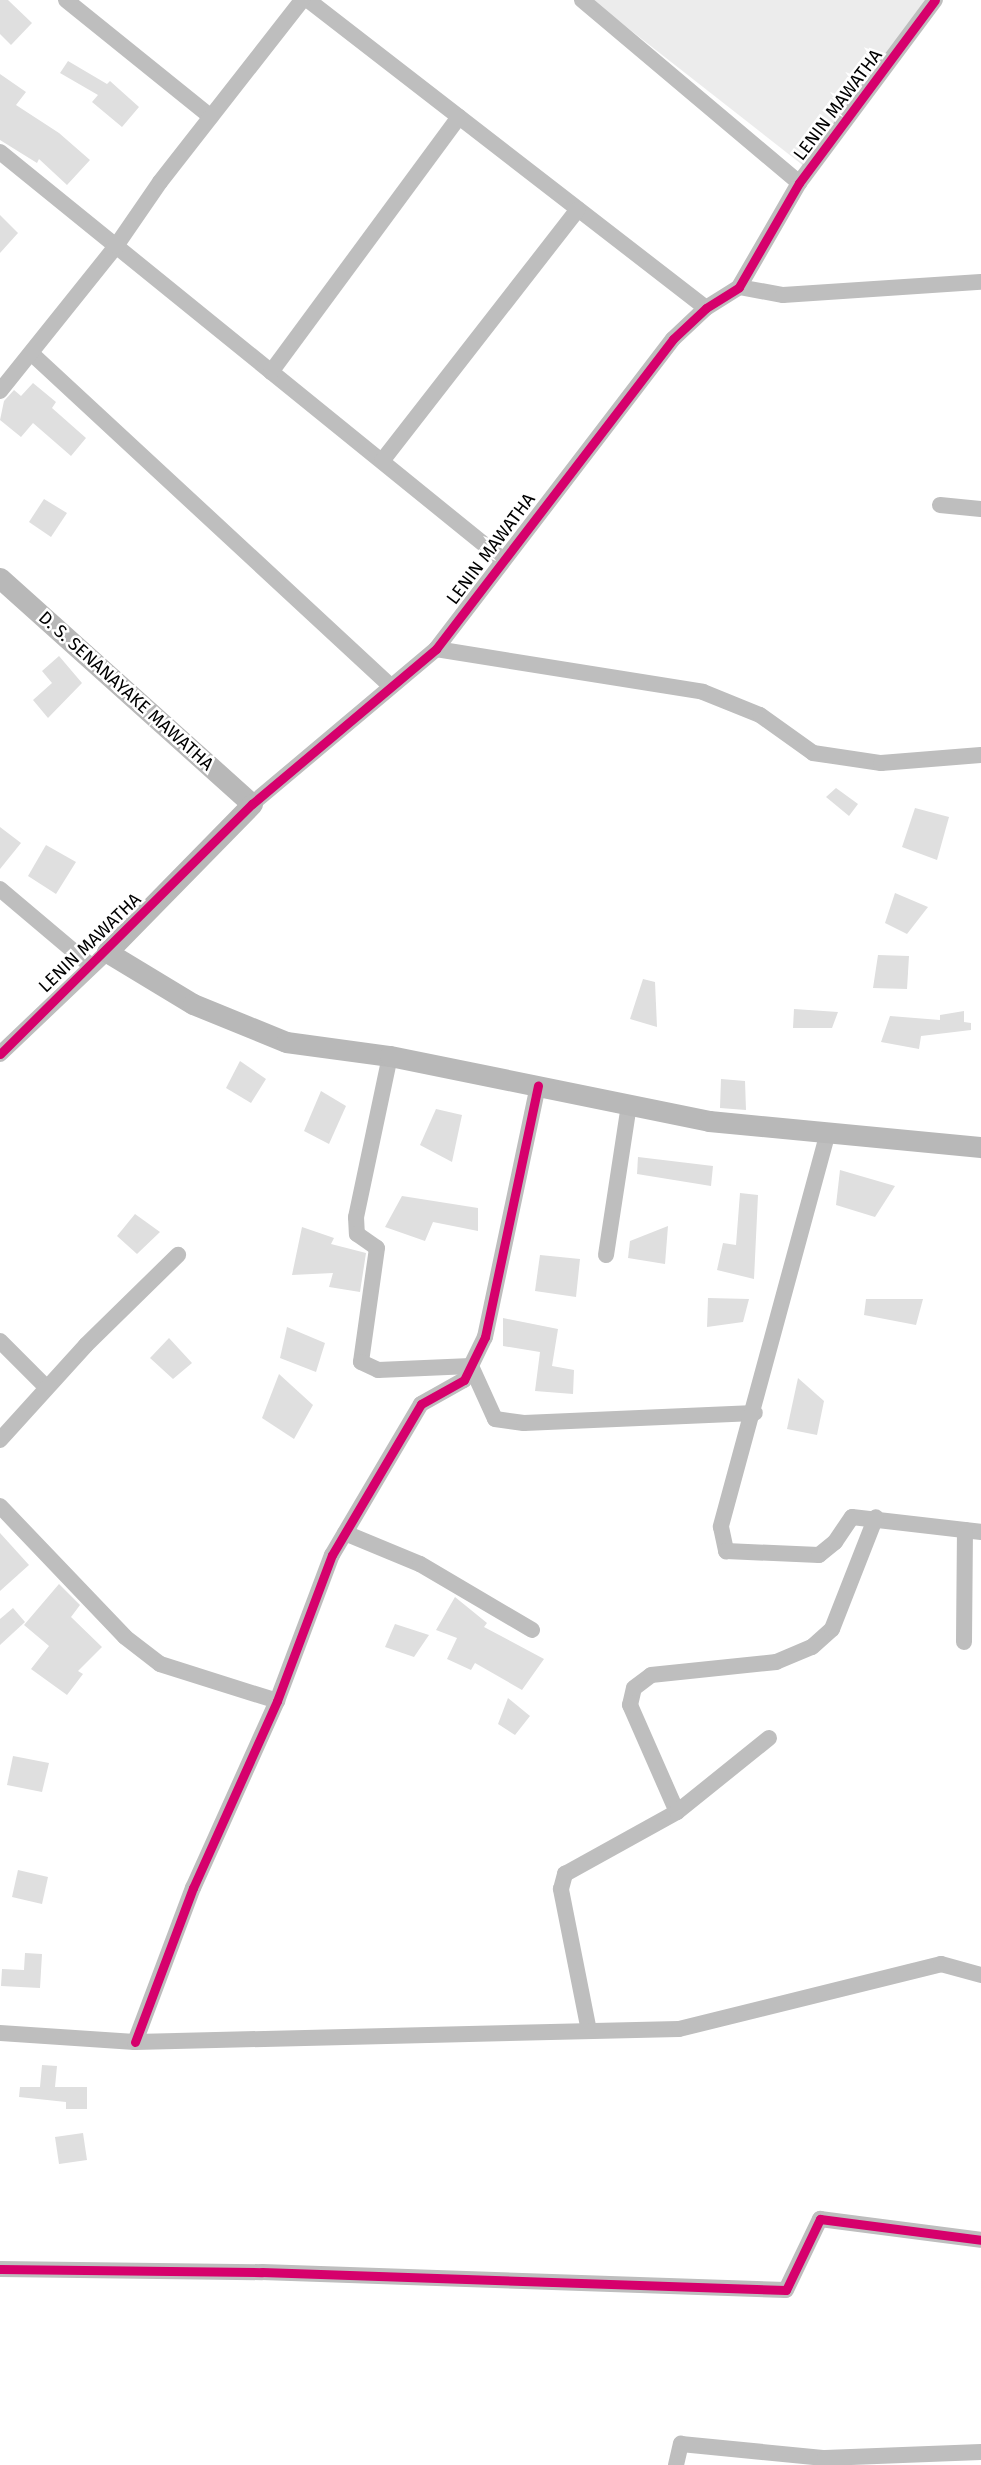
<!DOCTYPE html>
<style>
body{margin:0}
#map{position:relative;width:981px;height:2465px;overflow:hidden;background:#fff;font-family:"Fira Sans",sans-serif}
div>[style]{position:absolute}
.green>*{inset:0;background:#ececec}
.building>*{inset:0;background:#dfdfdf}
.street>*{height:16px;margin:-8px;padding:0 8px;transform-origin:8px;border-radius:8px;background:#bebebe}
.secondary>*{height:21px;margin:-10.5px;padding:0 10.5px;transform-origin:10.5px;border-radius:10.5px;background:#b8b8b8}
.cycleway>*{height:9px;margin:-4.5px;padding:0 4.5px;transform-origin:4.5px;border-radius:4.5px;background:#d6006c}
span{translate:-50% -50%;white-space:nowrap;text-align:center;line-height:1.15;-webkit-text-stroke:5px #fff;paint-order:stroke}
.street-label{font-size:18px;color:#000}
</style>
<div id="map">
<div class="green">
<i style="clip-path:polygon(592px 0,937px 0,814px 174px)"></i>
</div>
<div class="building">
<i style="clip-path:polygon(0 0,8px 0,32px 23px,11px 45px,0 34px)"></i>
<i style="clip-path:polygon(68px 61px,107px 84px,110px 81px,139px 107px,122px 127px,92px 102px,98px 95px,60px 73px)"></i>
<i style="clip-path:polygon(0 74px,26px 92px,16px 105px,59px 133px,90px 160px,67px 185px,39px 159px,37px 163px,0 140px)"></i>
<i style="clip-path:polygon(0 215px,18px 233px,0 253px)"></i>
<i style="clip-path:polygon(33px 383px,56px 402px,52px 408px,86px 438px,71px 456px,33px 423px,21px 437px,0 420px,4px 401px,14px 390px,21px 396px)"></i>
<i style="clip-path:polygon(44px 499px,67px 513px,51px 537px,29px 522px)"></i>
<i style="clip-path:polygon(59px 656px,82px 683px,48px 718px,33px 700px,52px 683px,42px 671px)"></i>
<i style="clip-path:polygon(836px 788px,858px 804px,849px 816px,826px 797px)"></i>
<i style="clip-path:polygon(915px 808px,949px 817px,937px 860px,902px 847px)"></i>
<i style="clip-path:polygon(0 827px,21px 843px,0 869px)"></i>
<i style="clip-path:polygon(46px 845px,76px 862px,56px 894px,28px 876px)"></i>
<i style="clip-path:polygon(895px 893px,928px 907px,907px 934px,885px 923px)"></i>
<i style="clip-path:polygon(878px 955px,909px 956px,907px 989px,873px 988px)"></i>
<i style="clip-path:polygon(643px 979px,655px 982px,657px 1027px,630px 1019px)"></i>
<i style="clip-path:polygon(794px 1009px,838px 1012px,832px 1028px,793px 1028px)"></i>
<i style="clip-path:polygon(964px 1011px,964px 1022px,971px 1023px,971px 1030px,921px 1036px,919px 1049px,881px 1042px,890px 1016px,940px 1020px,940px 1015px)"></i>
<i style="clip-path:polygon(240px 1061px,266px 1079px,251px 1103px,226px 1088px)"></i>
<i style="clip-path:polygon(721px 1079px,745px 1081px,746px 1110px,720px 1108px)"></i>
<i style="clip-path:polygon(321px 1091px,346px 1106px,329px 1144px,304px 1131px)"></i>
<i style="clip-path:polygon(436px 1109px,462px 1115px,452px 1162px,420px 1145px)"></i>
<i style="clip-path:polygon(638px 1157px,713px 1166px,711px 1186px,637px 1174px)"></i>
<i style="clip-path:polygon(840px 1170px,895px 1186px,875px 1217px,836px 1205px)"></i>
<i style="clip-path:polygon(740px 1193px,758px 1195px,754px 1279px,717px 1270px,723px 1243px,736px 1245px)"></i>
<i style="clip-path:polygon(402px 1196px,478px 1208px,478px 1231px,433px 1222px,425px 1241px,385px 1227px)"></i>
<i style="clip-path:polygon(135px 1214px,160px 1232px,137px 1254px,117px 1236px)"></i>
<i style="clip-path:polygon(668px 1226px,665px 1264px,628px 1258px,630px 1241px)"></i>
<i style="clip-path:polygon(302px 1227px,334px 1238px,331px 1244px,366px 1253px,360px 1292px,329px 1287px,333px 1273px,292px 1275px)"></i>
<i style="clip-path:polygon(540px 1255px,580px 1259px,576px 1297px,535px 1291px)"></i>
<i style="clip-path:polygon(708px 1298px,749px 1299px,743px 1322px,707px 1327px)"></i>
<i style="clip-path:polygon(866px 1299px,923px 1299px,916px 1325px,864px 1315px)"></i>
<i style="clip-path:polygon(503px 1318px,558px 1329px,552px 1366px,574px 1370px,573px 1394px,535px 1391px,540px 1352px,503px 1346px)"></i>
<i style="clip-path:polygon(287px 1327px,325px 1343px,316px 1372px,280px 1358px)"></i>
<i style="clip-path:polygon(169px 1338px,192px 1363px,173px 1379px,150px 1358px)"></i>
<i style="clip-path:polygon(279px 1374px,313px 1405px,294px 1439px,262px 1418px)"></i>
<i style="clip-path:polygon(798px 1378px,824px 1401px,817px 1435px,787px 1429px)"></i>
<i style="clip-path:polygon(0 1533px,29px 1565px,0 1591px)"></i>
<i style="clip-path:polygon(59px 1584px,80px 1605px,71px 1617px,102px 1647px,78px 1671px,83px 1674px,67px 1695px,31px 1669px,49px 1646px,24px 1625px)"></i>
<i style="clip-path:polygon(455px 1597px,487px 1623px,484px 1627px,544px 1659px,522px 1690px,475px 1663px,471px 1670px,447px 1659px,457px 1638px,436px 1630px)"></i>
<i style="clip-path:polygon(13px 1608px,25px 1622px,0 1645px,0 1619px)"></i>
<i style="clip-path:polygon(395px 1624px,429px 1635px,414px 1657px,385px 1647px)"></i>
<i style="clip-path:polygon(508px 1698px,530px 1716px,515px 1735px,498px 1724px)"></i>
<i style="clip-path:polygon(13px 1756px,49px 1763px,42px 1792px,7px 1785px)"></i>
<i style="clip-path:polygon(18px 1870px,48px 1877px,42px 1904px,12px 1897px)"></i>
<i style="clip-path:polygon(25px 1953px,42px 1954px,40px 1988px,1px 1986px,2px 1969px,24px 1970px)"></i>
<i style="clip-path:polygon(42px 2065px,57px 2066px,55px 2087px,87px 2087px,87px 2109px,66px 2109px,66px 2102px,19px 2097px,20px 2087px,40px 2087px)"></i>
<i style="clip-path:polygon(83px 2133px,87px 2160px,59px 2164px,55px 2137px)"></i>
</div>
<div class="street">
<i style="left:66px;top:0;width:186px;rotate:38.9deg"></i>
<i style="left:308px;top:0;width:503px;rotate:37.74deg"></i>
<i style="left:582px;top:0;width:284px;rotate:40.1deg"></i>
<i style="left:0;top:152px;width:646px;rotate:39.03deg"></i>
<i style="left:739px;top:287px;width:45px;rotate:10.3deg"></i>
<i style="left:783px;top:295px;width:198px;rotate:-3.8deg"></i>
<i style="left:31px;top:353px;width:488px;rotate:42.8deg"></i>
<i style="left:271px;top:372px;width:317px;rotate:-53.6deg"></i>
<i style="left:0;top:391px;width:186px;rotate:-51.3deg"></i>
<i style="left:116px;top:246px;width:78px;rotate:-55.5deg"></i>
<i style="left:160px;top:182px;width:231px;rotate:-52deg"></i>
<i style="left:382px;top:461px;width:319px;rotate:-52.1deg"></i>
<i style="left:940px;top:505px;width:41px;rotate:5.6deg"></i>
<i style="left:436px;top:649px;width:270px;rotate:9.1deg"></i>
<i style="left:703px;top:692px;width:61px;rotate:22deg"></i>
<i style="left:760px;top:715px;width:65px;rotate:35.6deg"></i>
<i style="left:813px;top:753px;width:69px;rotate:8.4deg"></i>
<i style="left:881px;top:763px;width:100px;rotate:-4.6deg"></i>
<i style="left:252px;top:804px;width:241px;rotate:-40.1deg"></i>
<i style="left:436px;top:649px;width:390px;rotate:-52.6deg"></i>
<i style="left:673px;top:339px;width:45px;rotate:-43.2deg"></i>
<i style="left:706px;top:308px;width:39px;rotate:-32deg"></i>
<i style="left:739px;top:287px;width:120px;rotate:-60deg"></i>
<i style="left:799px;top:183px;width:228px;rotate:-53.4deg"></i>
<i style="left:0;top:889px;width:118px;rotate:40.2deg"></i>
<i style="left:0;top:1054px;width:148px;rotate:-43.6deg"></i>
<i style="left:390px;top:1056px;width:165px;rotate:101.9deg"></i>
<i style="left:356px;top:1217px;width:17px;rotate:87deg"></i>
<i style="left:357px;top:1234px;width:24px;rotate:35deg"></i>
<i style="left:377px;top:1248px;width:115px;rotate:98deg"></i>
<i style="left:361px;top:1362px;width:19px;rotate:25deg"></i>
<i style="left:378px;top:1370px;width:93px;rotate:-2.5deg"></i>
<i style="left:471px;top:1366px;width:58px;rotate:65.6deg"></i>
<i style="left:495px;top:1419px;width:29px;rotate:8deg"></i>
<i style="left:524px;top:1423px;width:231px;rotate:-2.5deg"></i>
<i style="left:828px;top:1132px;width:409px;rotate:105.2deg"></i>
<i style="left:721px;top:1527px;width:25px;rotate:78deg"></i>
<i style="left:726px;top:1551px;width:93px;rotate:2.5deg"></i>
<i style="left:819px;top:1555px;width:21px;rotate:-39deg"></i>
<i style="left:835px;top:1542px;width:30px;rotate:-56deg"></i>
<i style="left:852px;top:1517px;width:130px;rotate:6.6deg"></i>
<i style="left:606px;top:1255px;width:152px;rotate:-81.3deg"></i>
<i style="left:0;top:1341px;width:66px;rotate:45deg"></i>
<i style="left:0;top:1440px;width:128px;rotate:-47.8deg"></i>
<i style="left:86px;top:1345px;width:129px;rotate:-44.4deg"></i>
<i style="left:0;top:1506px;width:181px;rotate:46.3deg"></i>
<i style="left:125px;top:1637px;width:44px;rotate:37.6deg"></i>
<i style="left:160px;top:1664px;width:123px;rotate:17.5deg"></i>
<i style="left:345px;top:1533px;width:81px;rotate:22.5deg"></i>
<i style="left:420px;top:1564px;width:130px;rotate:30.5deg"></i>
<i style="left:964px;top:1642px;width:112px;rotate:-89.5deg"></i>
<i style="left:677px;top:1812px;width:117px;rotate:-113.7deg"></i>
<i style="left:630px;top:1705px;width:17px;rotate:-77deg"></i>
<i style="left:634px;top:1688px;width:21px;rotate:-37deg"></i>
<i style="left:651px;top:1675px;width:126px;rotate:-5.9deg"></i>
<i style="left:776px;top:1662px;width:39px;rotate:-23deg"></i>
<i style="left:812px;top:1647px;width:27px;rotate:-42deg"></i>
<i style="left:832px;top:1629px;width:120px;rotate:-68.6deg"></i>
<i style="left:589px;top:2031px;width:145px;rotate:-101.2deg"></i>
<i style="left:561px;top:1889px;width:16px;rotate:-75deg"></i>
<i style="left:565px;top:1874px;width:128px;rotate:-29deg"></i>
<i style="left:677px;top:1812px;width:118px;rotate:-38.8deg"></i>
<i style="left:0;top:2033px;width:135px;rotate:3.8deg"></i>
<i style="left:135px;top:2042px;width:544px;rotate:-1.37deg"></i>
<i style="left:679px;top:2029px;width:270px;rotate:-13.9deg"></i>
<i style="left:941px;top:1964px;width:41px;rotate:15.4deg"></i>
<i style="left:135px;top:2042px;width:165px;rotate:-69.4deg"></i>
<i style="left:193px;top:1888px;width:205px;rotate:-65.8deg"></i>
<i style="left:277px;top:1701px;width:156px;rotate:-69.4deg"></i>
<i style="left:332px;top:1555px;width:175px;rotate:-59.5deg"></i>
<i style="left:421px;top:1404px;width:49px;rotate:-29.2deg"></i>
<i style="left:464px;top:1380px;width:48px;rotate:-64deg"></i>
<i style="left:485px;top:1337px;width:257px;rotate:-78.1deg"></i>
<i style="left:0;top:2269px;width:262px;rotate:0.7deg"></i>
<i style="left:262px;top:2272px;width:524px;rotate:1.97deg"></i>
<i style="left:786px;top:2290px;width:79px;rotate:-64.4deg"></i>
<i style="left:820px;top:2219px;width:162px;rotate:7.4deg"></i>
<i style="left:676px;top:2465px;width:22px;rotate:-77deg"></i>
<i style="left:681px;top:2444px;width:145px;rotate:5.6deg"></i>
<i style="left:825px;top:2458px;width:156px;rotate:-2.2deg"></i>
</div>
<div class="secondary">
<i style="left:0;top:578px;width:338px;rotate:41.9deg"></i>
<i style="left:252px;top:804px;width:207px;rotate:134.4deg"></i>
<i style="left:107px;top:952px;width:100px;rotate:31.2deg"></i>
<i style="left:193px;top:1004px;width:100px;rotate:22.2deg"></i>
<i style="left:286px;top:1042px;width:105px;rotate:7.7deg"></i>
<i style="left:390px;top:1056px;width:326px;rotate:11.5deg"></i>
<i style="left:709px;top:1121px;width:273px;rotate:5.5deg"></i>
</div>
<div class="cycleway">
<i style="left:0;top:1054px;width:355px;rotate:-44.8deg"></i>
<i style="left:252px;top:804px;width:241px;rotate:-40.1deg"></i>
<i style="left:436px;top:649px;width:390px;rotate:-52.6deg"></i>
<i style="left:673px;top:339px;width:45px;rotate:-43.2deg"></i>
<i style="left:706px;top:308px;width:39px;rotate:-32deg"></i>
<i style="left:739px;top:287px;width:120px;rotate:-60deg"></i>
<i style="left:799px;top:183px;width:228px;rotate:-53.4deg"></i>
<i style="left:135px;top:2042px;width:165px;rotate:-69.4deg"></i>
<i style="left:193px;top:1888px;width:205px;rotate:-65.8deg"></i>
<i style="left:277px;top:1701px;width:156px;rotate:-69.4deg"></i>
<i style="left:332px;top:1555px;width:175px;rotate:-59.5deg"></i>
<i style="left:421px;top:1404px;width:49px;rotate:-29.2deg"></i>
<i style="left:464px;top:1380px;width:48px;rotate:-64deg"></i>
<i style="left:485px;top:1337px;width:257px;rotate:-78.1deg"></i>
<i style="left:0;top:2269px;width:262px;rotate:0.7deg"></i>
<i style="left:262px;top:2272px;width:524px;rotate:1.97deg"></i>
<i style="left:786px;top:2290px;width:79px;rotate:-64.4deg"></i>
<i style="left:820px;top:2219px;width:162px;rotate:7.4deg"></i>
</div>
<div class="street-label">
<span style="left:838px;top:105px;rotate:-53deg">LENIN MAWATHA</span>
<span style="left:491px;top:549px;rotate:-53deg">LENIN MAWATHA</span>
<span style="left:126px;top:691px;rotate:42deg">D. S. SENANAYAKE MAWATHA</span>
<span style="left:90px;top:943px;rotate:-44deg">LENIN MAWATHA</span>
</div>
</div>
